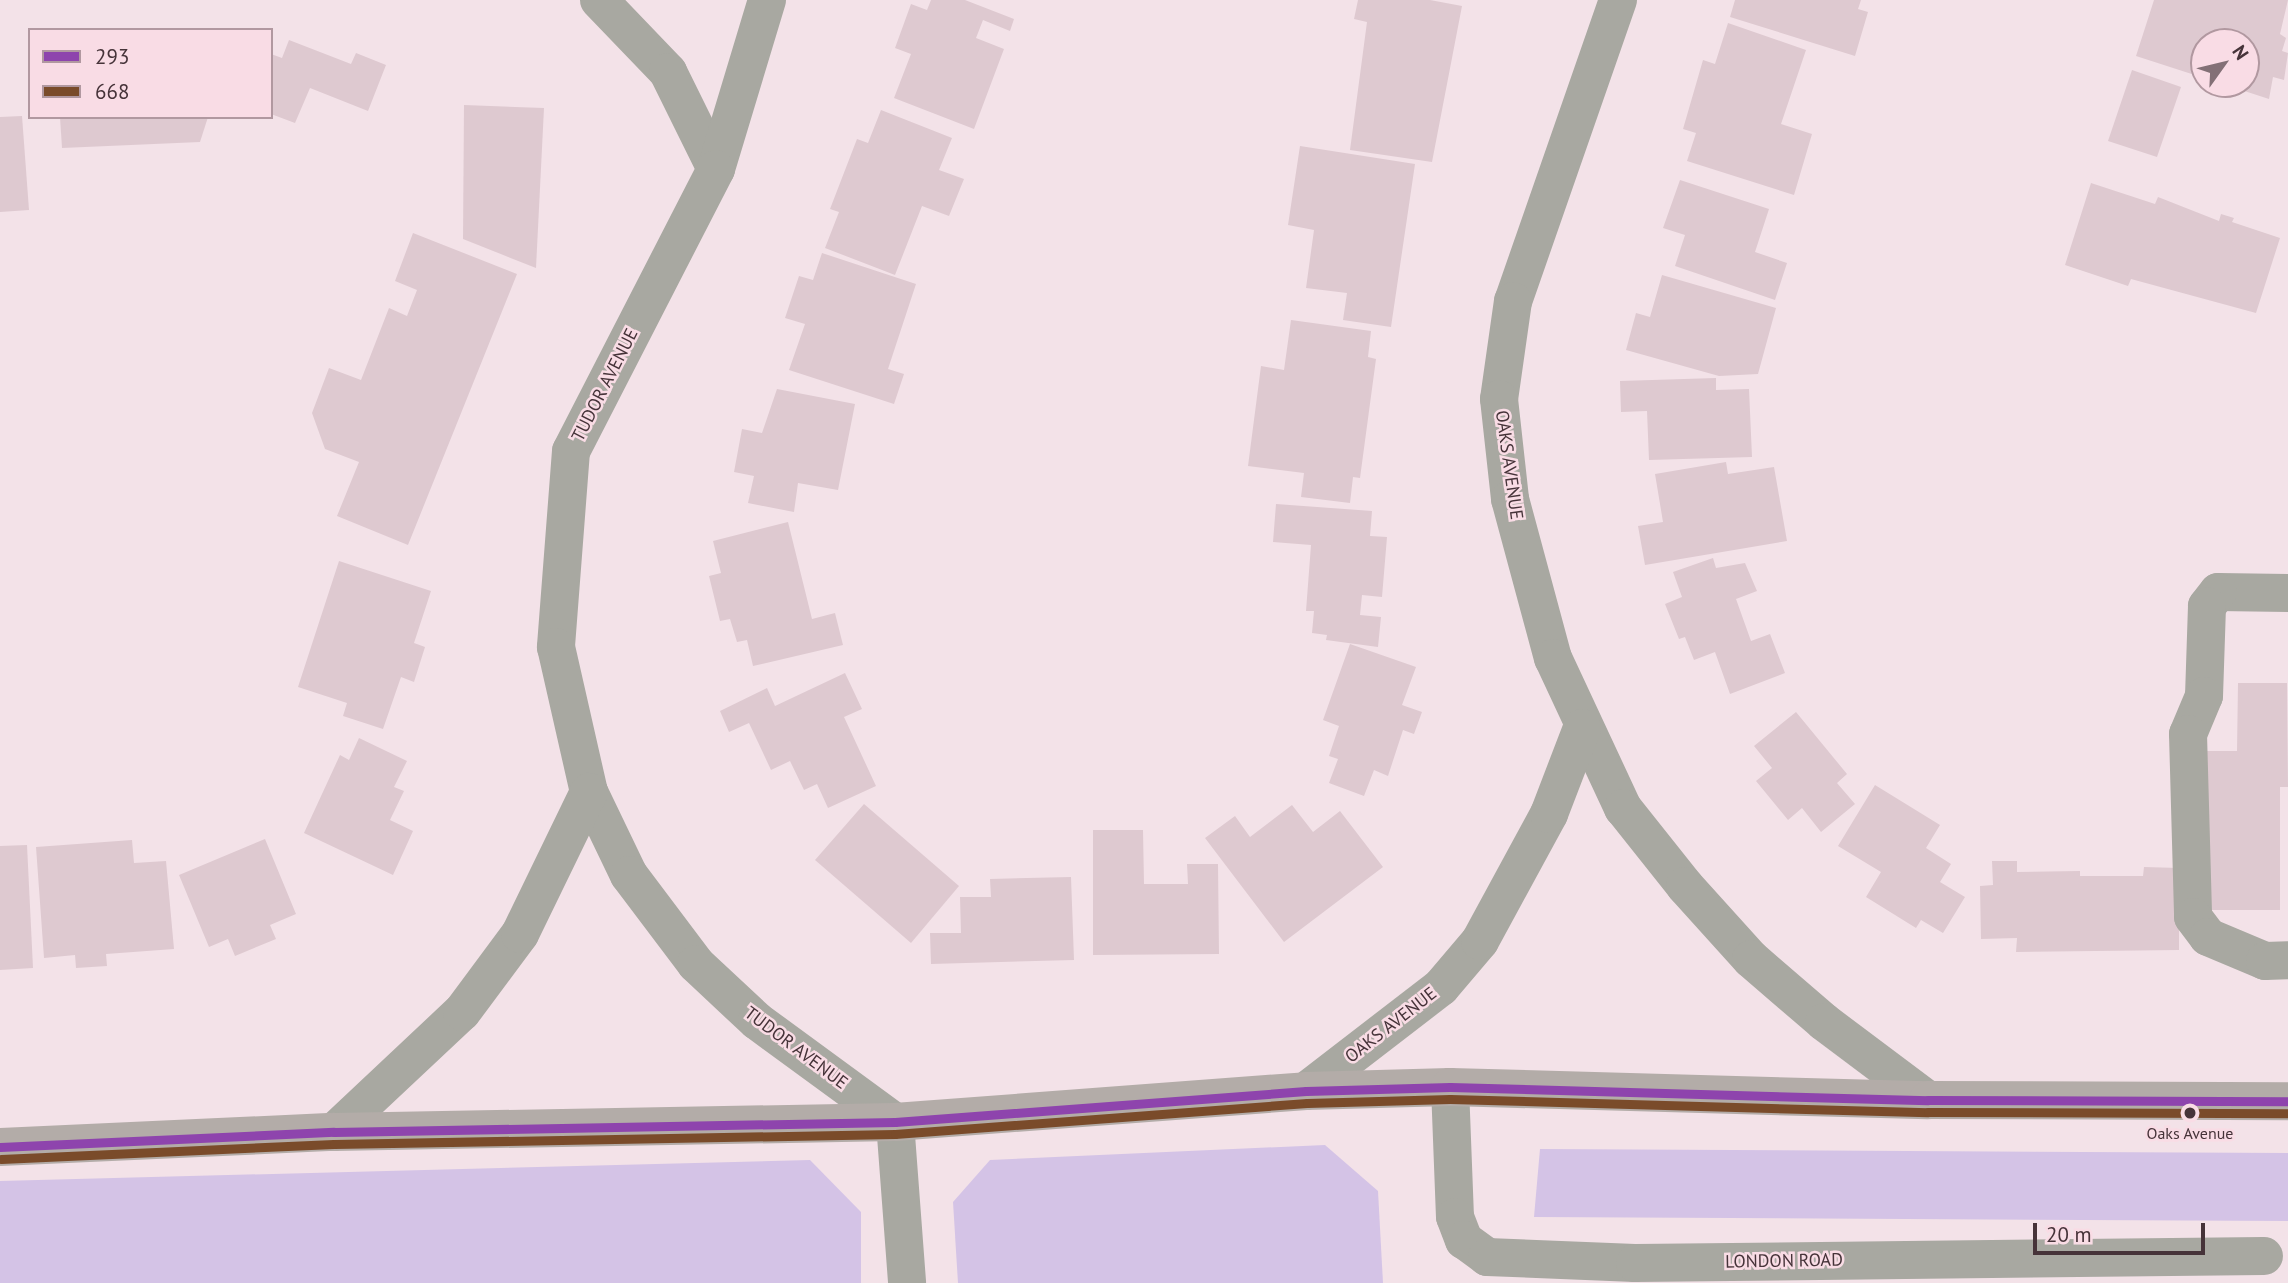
<!DOCTYPE html>
<style>
body{margin:0}
#map{position:relative;width:2288px;height:1283px;overflow:hidden;background:#f3e2e8;font-family:"PT Sans",sans-serif}
div>[style]{position:absolute}
.forest>*{inset:0;background:#d4c3e6}
.building>*{inset:0;background:#dec9d0}
.minor>*{height:38px;margin:-19px;padding:0 19px;transform-origin:19px;border-radius:19px;background:#a8a8a1}
.highway>*{height:38px;margin:-19px;padding:0 19px;transform-origin:19px;border-radius:19px;background:#b3aca8}
.bus-1>*{height:9px;margin:-4.5px;padding:0 4.5px;transform-origin:4.5px;border-radius:4.5px;background:#8e44ad}
.bus-2>*{height:9px;margin:-4.5px;padding:0 4.5px;transform-origin:4.5px;border-radius:4.5px;background:#7a4b2a}
.dots>*{width:19px;height:19px;translate:-50% -50%;box-sizing:border-box;border:4px solid #f9dce5;border-radius:50%}
span{translate:-50% -50%;white-space:nowrap;text-align:center;line-height:1.15;-webkit-text-stroke:5px #f9dce5;paint-order:stroke}
.bus-label{font-size:16px;color:#463339}
.street-label{font-size:18px;color:#463339}
.legend{position:absolute;left:28px;top:28px;width:245px;height:91px;box-sizing:border-box;background:#f9dce5;border:2px solid #b198a0;margin:0;padding:9px 12px;list-style:none;font-size:21px;color:#463339}
.legend li{display:flex;align-items:center;gap:14px;height:35px}
.legend b{width:35px;border:2px solid #b198a0}
.north{position:absolute;left:2190px;top:28px;width:70px;height:70px;box-sizing:border-box;background:#f9dce5;border:2px solid #b198a0;border-radius:50%;rotate:56deg;font-size:19px;font-weight:700;line-height:28px;text-align:center;color:#463339}
.north::after{content:'';display:block;margin:auto;width:24px;height:32px;background:#837076;clip-path:polygon(50% 0,100% 100%,50% 72%,0 100%)}
.scale{position:absolute;left:2033px;top:1223px;width:172px;height:32px;box-sizing:border-box;border:4px solid #463339;border-top:0;padding-left:9px;font-size:21px;line-height:24px;white-space:nowrap;color:#463339;-webkit-text-stroke:5px #f9dce5;paint-order:stroke}
</style>
<div id="map">
<div class="forest">
<i style="clip-path:polygon(1325px 1145px,1378px 1191px,1383px 1283px,958px 1283px,953px 1202px,990px 1160px)"></i>
<i style="clip-path:polygon(1540px 1149px,2288px 1153px,2288px 1221px,1534px 1217px)"></i>
<i style="clip-path:polygon(810px 1160px,861px 1212px,861px 1283px,0 1283px,0 1181px)"></i>
</div>
<div class="building">
<i style="clip-path:polygon(931px 0,965px 0,1014px 19px,1010px 31px,983px 20px,976px 38px,1004px 49px,974px 129px,894px 98px,911px 54px,895px 48px,911px 4px,927px 10px)"></i>
<i style="clip-path:polygon(1358px 0,1430px 0,1462px 6px,1432px 162px,1350px 150px,1367px 22px,1354px 19px)"></i>
<i style="clip-path:polygon(1735px 0,1861px 0,1858px 9px,1868px 12px,1855px 56px,1730px 17px)"></i>
<i style="clip-path:polygon(2154px 0,2288px 0,2280px 34px,2286px 38px,2282px 51px,2288px 53px,2284px 80px,2273px 77px,2269px 99px,2226px 85px,2246px 84px,2246px 42px,2204px 42px,2204px 78px,2136px 56px)"></i>
<i style="clip-path:polygon(1728px 23px,1806px 50px,1781px 124px,1812px 134px,1794px 195px,1687px 161px,1696px 133px,1683px 129px,1703px 60px,1715px 64px)"></i>
<i style="clip-path:polygon(289px 40px,351px 64px,356px 53px,386px 65px,368px 111px,310px 88px,295px 123px,271px 114px,271px 54px,282px 58px)"></i>
<i style="clip-path:polygon(2132px 70px,2181px 87px,2157px 157px,2108px 141px)"></i>
<i style="clip-path:polygon(464px 105px,544px 108px,536px 268px,463px 239px)"></i>
<i style="clip-path:polygon(881px 110px,952px 138px,939px 170px,964px 179px,949px 216px,922px 206px,895px 275px,825px 248px,839px 212px,830px 209px,857px 139px,868px 143px)"></i>
<i style="clip-path:polygon(22px 116px,29px 210px,0 212px,0 117px)"></i>
<i style="clip-path:polygon(60px 117px,208px 117px,200px 142px,62px 148px)"></i>
<i style="clip-path:polygon(1300px 146px,1415px 164px,1391px 327px,1343px 320px,1347px 293px,1306px 288px,1314px 230px,1288px 225px)"></i>
<i style="clip-path:polygon(1680px 180px,1769px 209px,1755px 252px,1787px 263px,1775px 300px,1675px 266px,1685px 235px,1663px 228px)"></i>
<i style="clip-path:polygon(2091px 183px,2155px 204px,2158px 197px,2219px 221px,2221px 214px,2234px 218px,2232px 222px,2280px 238px,2256px 313px,2131px 279px,2128px 286px,2065px 265px)"></i>
<i style="clip-path:polygon(413px 233px,517px 274px,408px 545px,337px 516px,359px 462px,325px 449px,312px 413px,329px 368px,361px 380px,389px 308px,407px 316px,417px 290px,395px 281px)"></i>
<i style="clip-path:polygon(822px 253px,916px 284px,888px 369px,904px 374px,894px 404px,789px 370px,805px 324px,785px 318px,799px 276px,813px 280px)"></i>
<i style="clip-path:polygon(1662px 275px,1776px 308px,1758px 374px,1719px 376px,1626px 350px,1636px 313px,1650px 317px)"></i>
<i style="clip-path:polygon(1291px 320px,1371px 331px,1368px 357px,1376px 359px,1360px 478px,1353px 477px,1350px 503px,1301px 497px,1304px 473px,1248px 466px,1261px 366px,1284px 370px)"></i>
<i style="clip-path:polygon(1716px 378px,1716px 390px,1749px 389px,1752px 457px,1649px 460px,1647px 411px,1621px 412px,1620px 381px)"></i>
<i style="clip-path:polygon(777px 389px,855px 404px,838px 490px,798px 483px,794px 512px,748px 503px,754px 476px,734px 472px,742px 429px,762px 433px)"></i>
<i style="clip-path:polygon(1726px 462px,1728px 474px,1774px 467px,1787px 541px,1645px 565px,1638px 526px,1663px 522px,1655px 474px)"></i>
<i style="clip-path:polygon(1276px 504px,1372px 511px,1370px 536px,1387px 537px,1382px 597px,1362px 595px,1360px 615px,1381px 617px,1378px 647px,1326px 640px,1327px 635px,1312px 633px,1314px 611px,1306px 611px,1311px 545px,1273px 542px)"></i>
<i style="clip-path:polygon(788px 522px,812px 619px,835px 613px,843px 645px,753px 666px,747px 640px,737px 642px,730px 619px,720px 621px,709px 576px,721px 573px,713px 541px)"></i>
<i style="clip-path:polygon(1713px 558px,1716px 568px,1745px 563px,1757px 591px,1736px 599px,1751px 641px,1770px 634px,1785px 673px,1730px 694px,1715px 652px,1694px 660px,1685px 637px,1679px 639px,1665px 604px,1682px 597px,1673px 572px)"></i>
<i style="clip-path:polygon(339px 561px,431px 591px,414px 643px,425px 647px,414px 682px,401px 677px,383px 729px,343px 716px,347px 703px,298px 687px)"></i>
<i style="clip-path:polygon(1350px 644px,1416px 667px,1402px 705px,1422px 712px,1414px 734px,1403px 730px,1388px 776px,1374px 770px,1364px 796px,1329px 783px,1338px 759px,1329px 756px,1339px 726px,1323px 720px)"></i>
<i style="clip-path:polygon(845px 673px,862px 709px,844px 717px,876px 786px,828px 808px,817px 784px,804px 790px,790px 761px,771px 770px,749px 723px,729px 732px,720px 711px,767px 688px,775px 706px)"></i>
<i style="clip-path:polygon(2238px 683px,2287px 683px,2288px 787px,2280px 787px,2280px 910px,2205px 910px,2206px 751px,2237px 751px)"></i>
<i style="clip-path:polygon(1796px 712px,1847px 774px,1837px 783px,1855px 804px,1821px 832px,1802px 808px,1788px 820px,1756px 781px,1772px 768px,1754px 746px)"></i>
<i style="clip-path:polygon(359px 738px,407px 761px,394px 787px,404px 791px,390px 820px,413px 831px,393px 875px,304px 833px,340px 755px,349px 760px)"></i>
<i style="clip-path:polygon(1875px 785px,1940px 825px,1926px 848px,1951px 864px,1940px 882px,1965px 897px,1943px 933px,1921px 920px,1916px 928px,1866px 897px,1881px 872px,1838px 846px)"></i>
<i style="clip-path:polygon(864px 804px,959px 886px,911px 943px,815px 860px)"></i>
<i style="clip-path:polygon(1292px 805px,1313px 832px,1340px 811px,1383px 867px,1284px 942px,1205px 838px,1235px 816px,1250px 837px)"></i>
<i style="clip-path:polygon(1093px 830px,1143px 830px,1144px 884px,1188px 884px,1187px 864px,1218px 864px,1219px 954px,1093px 955px)"></i>
<i style="clip-path:polygon(265px 839px,296px 914px,270px 925px,276px 939px,235px 956px,228px 939px,209px 947px,179px 875px)"></i>
<i style="clip-path:polygon(132px 840px,134px 863px,166px 861px,174px 949px,106px 954px,107px 966px,76px 968px,75px 955px,44px 958px,36px 847px)"></i>
<i style="clip-path:polygon(27px 845px,33px 968px,0 970px,0 846px)"></i>
<i style="clip-path:polygon(1992px 861px,2017px 861px,2017px 872px,2080px 871px,2080px 876px,2143px 876px,2144px 867px,2179px 868px,2179px 950px,2016px 952px,2017px 938px,1981px 939px,1980px 886px,1993px 885px)"></i>
<i style="clip-path:polygon(1071px 877px,1074px 960px,931px 964px,930px 933px,961px 933px,960px 897px,991px 897px,990px 879px)"></i>
</div>
<div class="minor">
<i style="left:599px;top:0;width:100px;rotate:46.2deg"></i>
<i style="left:668px;top:72px;width:108px;rotate:63.7deg"></i>
<i style="left:767px;top:0;width:177px;rotate:106.8deg"></i>
<i style="left:716px;top:169px;width:317px;rotate:117.2deg"></i>
<i style="left:571px;top:451px;width:197px;rotate:94.4deg"></i>
<i style="left:556px;top:647px;width:149px;rotate:77.2deg"></i>
<i style="left:589px;top:792px;width:92px;rotate:64.3deg"></i>
<i style="left:629px;top:875px;width:111px;rotate:53deg"></i>
<i style="left:696px;top:964px;width:83px;rotate:43.1deg"></i>
<i style="left:757px;top:1021px;width:171px;rotate:36.2deg"></i>
<i style="left:895px;top:1122px;width:161px;rotate:85.7deg"></i>
<i style="left:1618px;top:0;width:319px;rotate:109.2deg"></i>
<i style="left:1513px;top:301px;width:99px;rotate:98.1deg"></i>
<i style="left:1499px;top:399px;width:101px;rotate:83.7deg"></i>
<i style="left:1510px;top:499px;width:165px;rotate:74.9deg"></i>
<i style="left:1553px;top:658px;width:166px;rotate:65deg"></i>
<i style="left:1623px;top:808px;width:100px;rotate:51.5deg"></i>
<i style="left:1685px;top:886px;width:98px;rotate:47.9deg"></i>
<i style="left:1751px;top:959px;width:96px;rotate:40.8deg"></i>
<i style="left:1824px;top:1022px;width:130px;rotate:36.9deg"></i>
<i style="left:2288px;top:593px;width:70px;rotate:-179.2deg"></i>
<i style="left:2218px;top:592px;width:18px;rotate:128deg"></i>
<i style="left:2207px;top:606px;width:90px;rotate:91.9deg"></i>
<i style="left:2204px;top:696px;width:41px;rotate:112.8deg"></i>
<i style="left:2188px;top:734px;width:183px;rotate:88.4deg"></i>
<i style="left:2193px;top:917px;width:25px;rotate:53deg"></i>
<i style="left:2208px;top:937px;width:62px;rotate:22.8deg"></i>
<i style="left:2265px;top:961px;width:23px;rotate:-2deg"></i>
<i style="left:1450px;top:1087px;width:130px;rotate:87.8deg"></i>
<i style="left:1455px;top:1217px;width:25px;rotate:69deg"></i>
<i style="left:1464px;top:1240px;width:29px;rotate:36deg"></i>
<i style="left:1487px;top:1257px;width:148px;rotate:2.3deg"></i>
<i style="left:1635px;top:1263px;width:629px;rotate:-0.64deg"></i>
<i style="left:1306px;top:1091px;width:170px;rotate:-37.6deg"></i>
<i style="left:1441px;top:987px;width:60px;rotate:-49.7deg"></i>
<i style="left:1480px;top:941px;width:145px;rotate:-61.5deg"></i>
<i style="left:1549px;top:814px;width:92px;rotate:-69deg"></i>
<i style="left:334px;top:1132px;width:175px;rotate:-43.2deg"></i>
<i style="left:462px;top:1012px;width:97px;rotate:-53.4deg"></i>
<i style="left:520px;top:934px;width:158px;rotate:-64.1deg"></i>
</div>
<div class="highway">
<i style="left:0;top:1147px;width:334px;rotate:-2.6deg"></i>
<i style="left:334px;top:1132px;width:561px;rotate:-1.02deg"></i>
<i style="left:895px;top:1122px;width:412px;rotate:-4.3deg"></i>
<i style="left:1306px;top:1091px;width:144px;rotate:-1.6deg"></i>
<i style="left:1450px;top:1087px;width:478px;rotate:1.6deg"></i>
<i style="left:1928px;top:1100px;width:360px;rotate:0.2deg"></i>
</div>
<div class="bus-1">
<i style="left:0;top:1147px;width:334px;rotate:-2.6deg"></i>
<i style="left:334px;top:1132px;width:561px;rotate:-1.02deg"></i>
<i style="left:895px;top:1122px;width:412px;rotate:-4.3deg"></i>
<i style="left:1306px;top:1091px;width:144px;rotate:-1.6deg"></i>
<i style="left:1450px;top:1087px;width:478px;rotate:1.6deg"></i>
<i style="left:1928px;top:1100px;width:360px;rotate:0.2deg"></i>
</div>
<div class="bus-2">
<i style="left:1px;top:1159px;width:333px;rotate:-2.6deg"></i>
<i style="left:334px;top:1144px;width:561px;rotate:-1.02deg"></i>
<i style="left:895px;top:1134px;width:413px;rotate:-4.3deg"></i>
<i style="left:1307px;top:1103px;width:143px;rotate:-1.6deg"></i>
<i style="left:1450px;top:1099px;width:478px;rotate:1.6deg"></i>
<i style="left:1928px;top:1112px;width:360px;rotate:0.2deg"></i>
</div>
<div class="dots">
<i style="left:2190px;top:1113px;background:#463339"></i>
</div>
<div class="bus-label">
<span style="left:2190px;top:1133px">Oaks Avenue</span>
</div>
<div class="street-label">
<span style="left:605px;top:385px;rotate:-63deg">TUDOR AVENUE</span>
<span style="left:1509px;top:465px;rotate:82deg">OAKS AVENUE</span>
<span style="left:1391px;top:1025px;rotate:-38deg">OAKS AVENUE</span>
<span style="left:796px;top:1048px;rotate:37deg">TUDOR AVENUE</span>
<span style="left:1784px;top:1261px;rotate:-1deg">LONDON ROAD</span>
</div>
<ul class="legend">
<li><b style="height:9px;background:#8e44ad"></b>293</li>
<li><b style="height:9px;background:#7a4b2a"></b>668</li>
</ul>
<div class="north">N</div>
<div class="scale">20 m</div>
</div>
